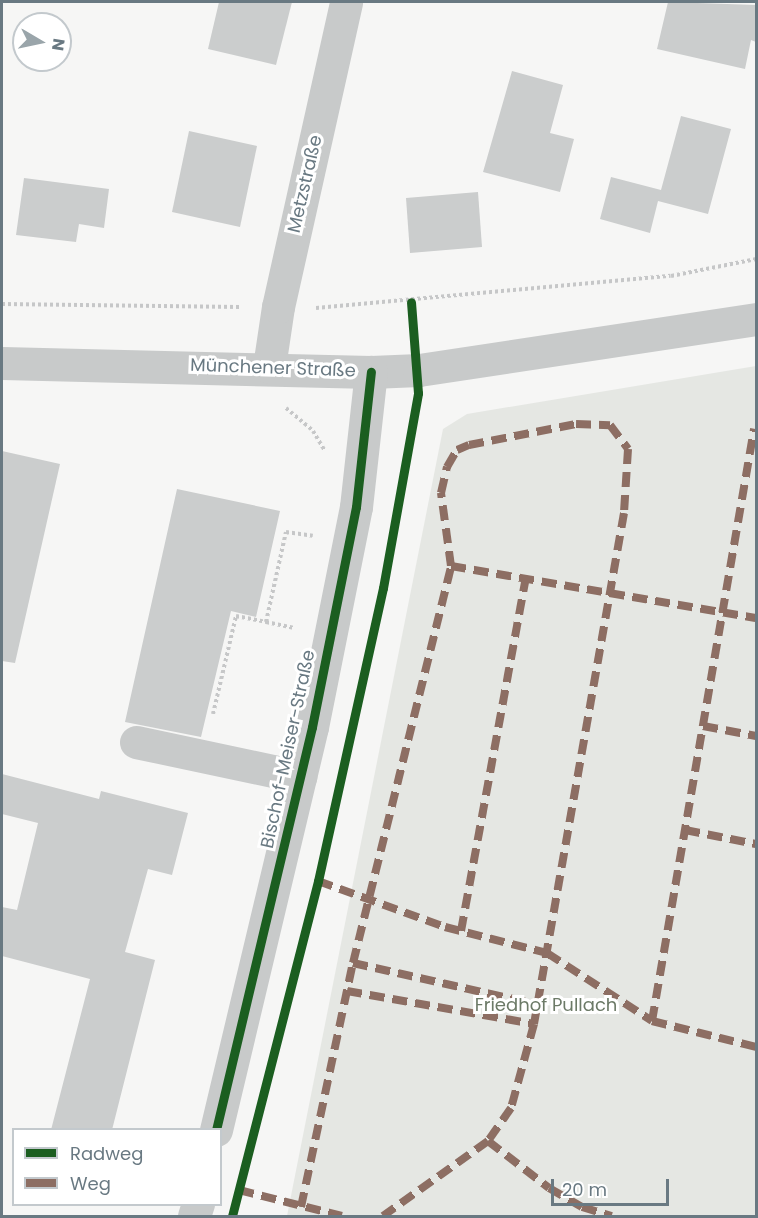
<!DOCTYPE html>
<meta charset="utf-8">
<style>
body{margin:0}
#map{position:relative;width:758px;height:1218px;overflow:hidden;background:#f6f6f5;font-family:Poppins,sans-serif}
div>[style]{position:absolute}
.green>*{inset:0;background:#e5e7e3}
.building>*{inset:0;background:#cbcdcd}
.path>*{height:4px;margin-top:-2px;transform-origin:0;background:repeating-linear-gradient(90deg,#c6c7c8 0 3px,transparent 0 6px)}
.minor>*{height:33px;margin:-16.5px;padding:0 16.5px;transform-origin:16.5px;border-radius:16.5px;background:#c8caca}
.quiet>*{height:8px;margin-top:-4px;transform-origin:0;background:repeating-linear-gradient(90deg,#8d6e63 0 15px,transparent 0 23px)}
.cycleway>*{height:9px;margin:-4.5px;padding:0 4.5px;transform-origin:4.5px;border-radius:4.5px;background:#1b5e20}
span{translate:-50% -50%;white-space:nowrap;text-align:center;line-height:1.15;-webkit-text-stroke:6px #fff;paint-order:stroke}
.street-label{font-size:18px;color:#697982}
.park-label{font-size:18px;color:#6c7a67}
.frame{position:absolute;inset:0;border:3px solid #697982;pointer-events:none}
.legend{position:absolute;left:12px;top:1128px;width:210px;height:78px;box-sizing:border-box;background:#fff;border:2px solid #c3c9cd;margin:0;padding:8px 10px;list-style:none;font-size:18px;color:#697982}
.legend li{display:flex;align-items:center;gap:12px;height:30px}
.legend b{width:30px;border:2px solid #c3c9cd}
.north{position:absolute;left:12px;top:12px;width:60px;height:60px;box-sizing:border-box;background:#fff;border:2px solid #c3c9cd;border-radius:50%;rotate:99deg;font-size:16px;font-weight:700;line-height:24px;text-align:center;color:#697982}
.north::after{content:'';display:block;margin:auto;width:21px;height:27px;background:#9aa5aa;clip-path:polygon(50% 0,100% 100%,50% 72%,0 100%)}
.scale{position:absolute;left:551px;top:1179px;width:118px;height:27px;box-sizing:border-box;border:3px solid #697982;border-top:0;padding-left:8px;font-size:18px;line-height:21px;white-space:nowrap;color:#697982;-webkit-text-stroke:4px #fff;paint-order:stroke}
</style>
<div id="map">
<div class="green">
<i style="clip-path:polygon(756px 366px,756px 1216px,287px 1216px,443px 429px,467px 414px)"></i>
</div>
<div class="building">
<i style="clip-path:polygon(219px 2px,292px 2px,276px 65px,208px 49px)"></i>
<i style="clip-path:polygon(668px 2px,756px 5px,756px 42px,751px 40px,745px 69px,657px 49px)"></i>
<i style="clip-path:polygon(512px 71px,563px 85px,550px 133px,574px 139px,560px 192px,483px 172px)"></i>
<i style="clip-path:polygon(681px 116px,731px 129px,708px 214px,658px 201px,650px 233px,600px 219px,611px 177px,661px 190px)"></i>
<i style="clip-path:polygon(189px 131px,257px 146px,240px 227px,172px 212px)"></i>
<i style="clip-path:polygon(24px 178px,109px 189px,104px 228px,79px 224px,76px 242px,16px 235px)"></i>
<i style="clip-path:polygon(478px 192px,482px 247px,410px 253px,406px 198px)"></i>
<i style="clip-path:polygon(2px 451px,60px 464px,15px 663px,2px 661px)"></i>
<i style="clip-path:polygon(177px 489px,280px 511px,256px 617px,231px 611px,201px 737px,125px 722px)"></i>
<i style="clip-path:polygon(2px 774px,99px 799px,101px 791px,188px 813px,172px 875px,148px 869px,125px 952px,155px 960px,112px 1130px,51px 1130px,90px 979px,2px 956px,2px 907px,17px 910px,38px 823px,2px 814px)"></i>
</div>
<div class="path">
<i style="left:2px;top:304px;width:238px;rotate:0.7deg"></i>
<i style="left:316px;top:308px;width:356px;rotate:-5.2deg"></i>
<i style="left:671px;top:276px;width:87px;rotate:-11.3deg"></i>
<i style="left:286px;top:408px;width:35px;rotate:40deg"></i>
<i style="left:313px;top:431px;width:23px;rotate:59deg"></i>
<i style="left:266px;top:622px;width:29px;rotate:12deg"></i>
<i style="left:213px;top:714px;width:101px;rotate:-76.8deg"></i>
<i style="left:236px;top:616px;width:31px;rotate:11deg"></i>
<i style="left:266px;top:622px;width:92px;rotate:-77.5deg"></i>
<i style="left:286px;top:532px;width:27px;rotate:8deg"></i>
</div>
<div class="minor">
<i style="left:2px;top:363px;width:369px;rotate:1.4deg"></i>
<i style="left:371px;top:372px;width:48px;rotate:-2.4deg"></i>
<i style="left:419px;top:370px;width:341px;rotate:-8.6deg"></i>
<i style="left:269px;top:367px;width:61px;rotate:-81.5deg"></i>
<i style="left:278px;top:307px;width:312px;rotate:-77.4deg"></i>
<i style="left:136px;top:742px;width:168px;rotate:12deg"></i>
<i style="left:216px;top:1130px;width:414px;rotate:-76.6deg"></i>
<i style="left:312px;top:727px;width:224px;rotate:-78.7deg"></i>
<i style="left:356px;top:507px;width:136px;rotate:-83.7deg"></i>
<i style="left:194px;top:1216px;width:13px;rotate:-72deg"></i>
</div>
<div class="quiet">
<i style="left:451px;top:566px;width:309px;rotate:9.7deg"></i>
<i style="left:703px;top:726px;width:54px;rotate:10.7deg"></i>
<i style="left:685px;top:830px;width:72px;rotate:11.2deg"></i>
<i style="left:318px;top:881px;width:135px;rotate:19.9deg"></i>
<i style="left:445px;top:927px;width:105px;rotate:14.3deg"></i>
<i style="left:547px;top:953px;width:125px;rotate:32.9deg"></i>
<i style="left:652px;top:1021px;width:107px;rotate:14deg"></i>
<i style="left:461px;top:931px;width:359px;rotate:-79.6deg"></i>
<i style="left:353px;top:963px;width:187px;rotate:12.7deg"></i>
<i style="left:347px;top:991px;width:190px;rotate:10deg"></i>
<i style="left:652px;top:1021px;width:601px;rotate:-80.22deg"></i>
<i style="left:488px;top:1141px;width:77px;rotate:37.6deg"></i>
<i style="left:549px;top:1188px;width:38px;rotate:30deg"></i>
<i style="left:582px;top:1207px;width:31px;rotate:17deg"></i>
<i style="left:239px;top:1190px;width:106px;rotate:14.2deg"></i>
<i style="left:301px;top:1207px;width:249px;rotate:-78deg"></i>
<i style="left:353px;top:963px;width:409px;rotate:-76.1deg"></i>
<i style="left:451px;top:566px;width:74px;rotate:-97.8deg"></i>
<i style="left:441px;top:493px;width:27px;rotate:-77deg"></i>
<i style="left:447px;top:467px;width:20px;rotate:-60deg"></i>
<i style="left:457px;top:450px;width:13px;rotate:-23deg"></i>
<i style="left:469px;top:445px;width:109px;rotate:-11.1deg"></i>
<i style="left:576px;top:424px;width:34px;rotate:2deg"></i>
<i style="left:610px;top:425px;width:30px;rotate:53deg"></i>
<i style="left:628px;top:449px;width:64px;rotate:93.6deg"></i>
<i style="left:624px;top:513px;width:519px;rotate:99.99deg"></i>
<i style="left:534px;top:1024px;width:87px;rotate:105.3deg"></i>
<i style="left:511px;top:1108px;width:40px;rotate:124.9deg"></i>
<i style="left:488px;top:1141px;width:129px;rotate:144.5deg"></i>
</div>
<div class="cycleway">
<i style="left:216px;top:1130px;width:414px;rotate:-76.6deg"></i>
<i style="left:312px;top:727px;width:224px;rotate:-78.7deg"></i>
<i style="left:356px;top:507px;width:136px;rotate:-83.7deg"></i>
<i style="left:232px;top:1216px;width:346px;rotate:-75.6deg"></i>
<i style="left:318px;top:881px;width:300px;rotate:-77.5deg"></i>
<i style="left:383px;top:588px;width:198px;rotate:-79.8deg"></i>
<i style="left:418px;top:393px;width:91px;rotate:-94.4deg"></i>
</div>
<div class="street-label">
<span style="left:305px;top:184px;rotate:-77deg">Metzstraße</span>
<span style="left:273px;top:368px;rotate:2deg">Münchener Straße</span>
<span style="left:288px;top:749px;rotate:-78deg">Bischof-Meiser-Straße</span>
</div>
<div class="park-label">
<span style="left:546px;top:1005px">Friedhof Pullach</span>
</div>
<div class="frame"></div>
<ul class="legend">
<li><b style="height:8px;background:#1b5e20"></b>Radweg</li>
<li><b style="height:8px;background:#8d6e63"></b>Weg</li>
</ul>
<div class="north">N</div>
<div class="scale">20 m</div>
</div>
